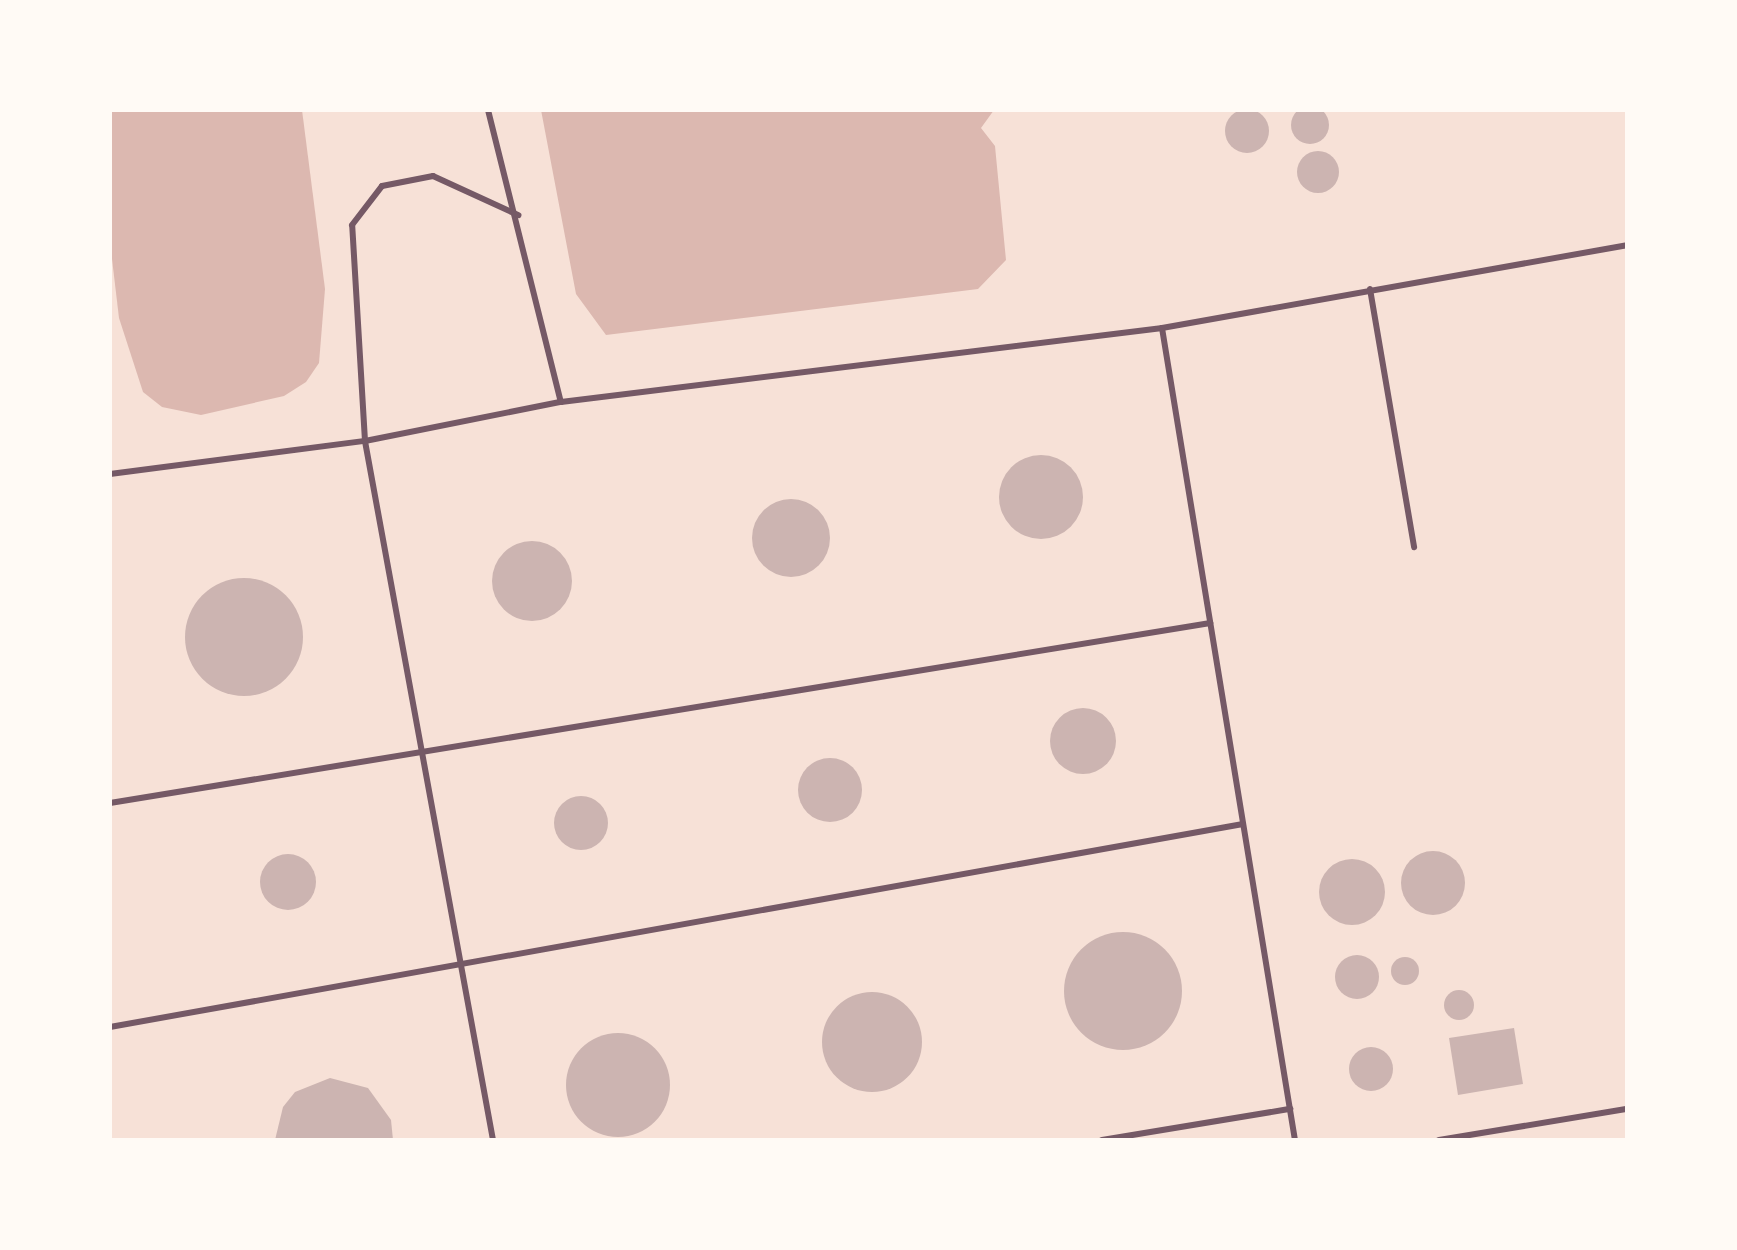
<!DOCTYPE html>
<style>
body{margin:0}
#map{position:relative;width:1737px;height:1250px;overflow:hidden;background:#f7e1d7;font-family:"Fira Sans",sans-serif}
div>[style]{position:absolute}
.water>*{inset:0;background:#dcb8b0}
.building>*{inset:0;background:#ccb4b1}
.round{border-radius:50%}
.service>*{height:6px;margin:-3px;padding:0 3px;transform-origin:3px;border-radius:3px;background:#755966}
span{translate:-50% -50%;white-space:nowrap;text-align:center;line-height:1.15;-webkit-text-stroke:6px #fffaf5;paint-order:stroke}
.frame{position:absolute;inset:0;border:112px solid #fffaf5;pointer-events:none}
</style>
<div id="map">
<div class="water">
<i style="clip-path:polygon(110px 110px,302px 110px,325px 289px,319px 363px,306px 382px,284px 396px,201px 415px,162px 407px,143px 392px,119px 318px,110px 242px)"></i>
<i style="clip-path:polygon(541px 110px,994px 110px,981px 128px,995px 146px,1006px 260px,978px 289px,606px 335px,576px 294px)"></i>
</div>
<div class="building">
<i class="round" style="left:1291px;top:106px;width:38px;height:38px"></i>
<i class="round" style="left:1225px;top:109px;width:44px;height:44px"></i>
<i class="round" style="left:1297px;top:151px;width:42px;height:42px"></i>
<i class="round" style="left:999px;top:455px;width:84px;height:84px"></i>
<i class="round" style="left:752px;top:499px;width:78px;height:78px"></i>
<i class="round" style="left:492px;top:541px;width:80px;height:80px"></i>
<i class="round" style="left:185px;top:578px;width:118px;height:118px"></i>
<i class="round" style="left:1050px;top:708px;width:66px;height:66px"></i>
<i class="round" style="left:798px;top:758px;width:64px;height:64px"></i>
<i class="round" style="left:554px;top:796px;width:54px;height:54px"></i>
<i class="round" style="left:1401px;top:851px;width:64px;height:64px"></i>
<i class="round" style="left:260px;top:854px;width:56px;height:56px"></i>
<i class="round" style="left:1319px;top:859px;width:66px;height:66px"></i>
<i class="round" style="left:1064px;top:932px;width:118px;height:118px"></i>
<i class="round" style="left:1335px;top:955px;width:44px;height:44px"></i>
<i class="round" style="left:1391px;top:957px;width:28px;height:28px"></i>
<i class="round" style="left:1444px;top:990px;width:30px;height:30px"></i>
<i class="round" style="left:822px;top:992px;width:100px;height:100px"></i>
<i style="clip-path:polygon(1514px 1028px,1523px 1084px,1458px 1095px,1449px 1038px)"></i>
<i class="round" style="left:566px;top:1033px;width:104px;height:104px"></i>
<i class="round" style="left:1349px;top:1047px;width:44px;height:44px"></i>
<i style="clip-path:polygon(330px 1078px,368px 1088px,391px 1120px,393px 1140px,275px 1140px,283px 1107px,295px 1092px)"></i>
</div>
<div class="service">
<i style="left:488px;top:110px;width:301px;rotate:76deg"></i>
<i style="left:1370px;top:289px;width:262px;rotate:80.3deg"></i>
<i style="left:1162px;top:328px;width:823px;rotate:80.7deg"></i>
<i style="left:110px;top:474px;width:257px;rotate:-7.4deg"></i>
<i style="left:365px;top:441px;width:200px;rotate:-11.3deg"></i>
<i style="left:561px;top:402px;width:606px;rotate:-7.02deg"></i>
<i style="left:1162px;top:328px;width:472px;rotate:-10.1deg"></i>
<i style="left:110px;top:803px;width:1115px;rotate:-9.29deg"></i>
<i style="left:110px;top:1027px;width:1151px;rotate:-10.16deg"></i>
<i style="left:493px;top:1140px;width:711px;rotate:-100.38deg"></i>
<i style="left:365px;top:441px;width:216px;rotate:-93.4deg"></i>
<i style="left:352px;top:225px;width:49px;rotate:-52.4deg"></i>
<i style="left:382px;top:186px;width:52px;rotate:-11.1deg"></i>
<i style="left:433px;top:176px;width:94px;rotate:24.6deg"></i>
<i style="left:1102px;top:1140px;width:191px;rotate:-9.4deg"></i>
<i style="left:1439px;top:1140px;width:191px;rotate:-9.4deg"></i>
</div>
<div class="frame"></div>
</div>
